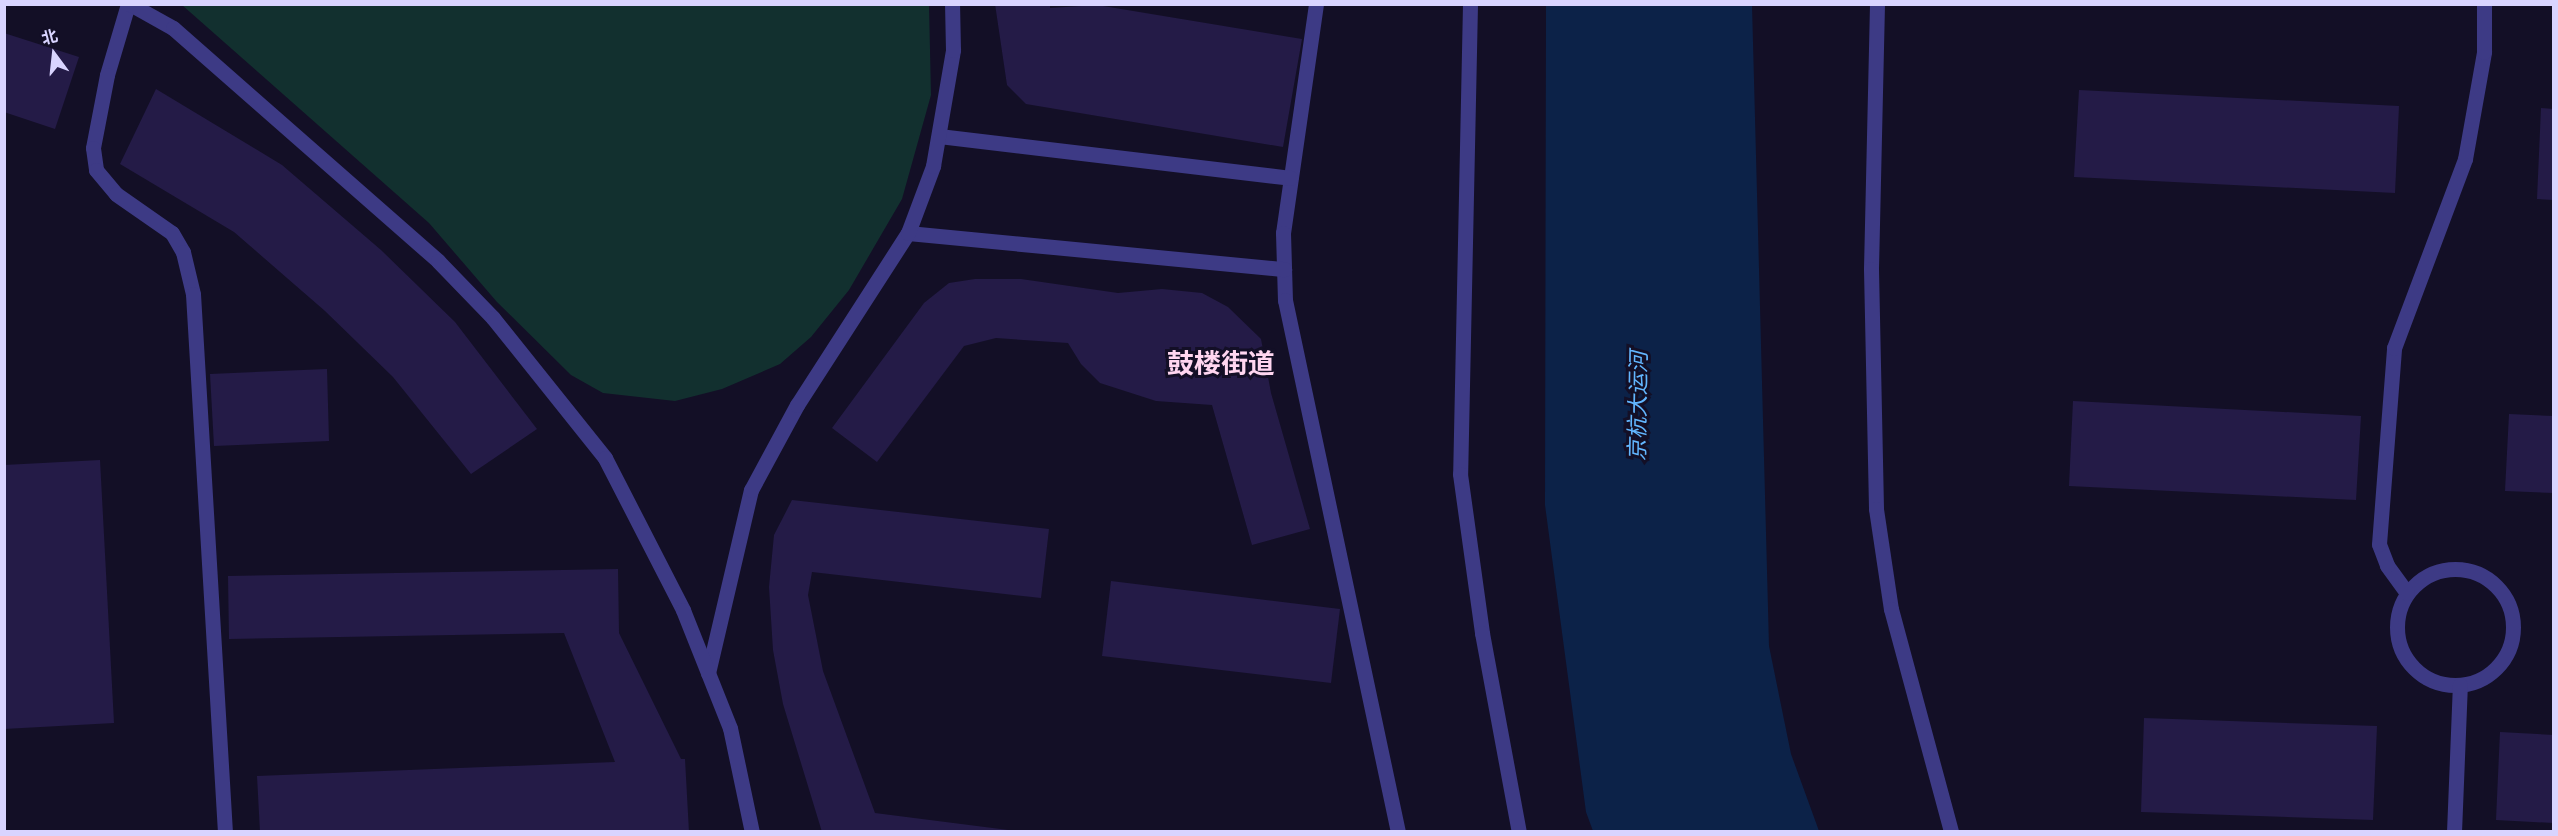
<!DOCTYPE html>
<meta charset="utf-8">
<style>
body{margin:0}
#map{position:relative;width:2558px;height:836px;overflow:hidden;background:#130f26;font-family:"Open Sans","Noto Sans SC",sans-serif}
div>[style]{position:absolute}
.green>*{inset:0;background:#12302f}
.water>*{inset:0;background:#0c2248}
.building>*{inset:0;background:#241b47}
.lane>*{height:15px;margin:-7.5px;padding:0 7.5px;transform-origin:7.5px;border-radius:7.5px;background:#3d3a85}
.lane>.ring{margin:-7.5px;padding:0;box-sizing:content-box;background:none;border:15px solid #3d3a85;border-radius:50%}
.street>*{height:15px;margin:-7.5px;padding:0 7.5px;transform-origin:7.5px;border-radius:7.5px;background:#3d3a85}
span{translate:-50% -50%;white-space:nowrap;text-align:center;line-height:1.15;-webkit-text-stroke:6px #130f26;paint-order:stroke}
.water-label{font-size:22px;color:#62b6ff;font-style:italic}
.district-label{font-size:27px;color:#ffd6f0;font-weight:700}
.frame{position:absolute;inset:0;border:6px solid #d9d4ff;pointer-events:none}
.north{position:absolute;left:24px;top:24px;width:60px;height:60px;-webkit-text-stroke:4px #130f26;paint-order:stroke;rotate:345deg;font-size:16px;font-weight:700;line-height:24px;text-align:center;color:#d9d4ff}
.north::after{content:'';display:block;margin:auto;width:21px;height:27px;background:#d9d4ff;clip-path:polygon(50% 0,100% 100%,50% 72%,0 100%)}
</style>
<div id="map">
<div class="green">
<i style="clip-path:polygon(182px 5px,929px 5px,931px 95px,902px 199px,849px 290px,811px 337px,780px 364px,722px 389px,675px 401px,603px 393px,571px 375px,497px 302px,429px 223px)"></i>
</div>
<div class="water">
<i style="clip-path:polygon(1546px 5px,1752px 5px,1769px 646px,1791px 754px,1819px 831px,1593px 831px,1586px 812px,1545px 505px)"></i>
</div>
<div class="building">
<i style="clip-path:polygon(995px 4px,1050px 4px,1050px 8px,1097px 5px,1302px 39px,1283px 147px,1026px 104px,1007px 85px)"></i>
<i style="clip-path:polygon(4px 33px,79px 57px,55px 129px,4px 112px)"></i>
<i style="clip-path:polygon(156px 89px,282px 165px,381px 250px,455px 322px,537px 429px,471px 474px,393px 377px,325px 311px,234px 232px,120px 164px)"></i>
<i style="clip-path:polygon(2079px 90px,2399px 106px,2395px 193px,2074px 177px)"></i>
<i style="clip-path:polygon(2541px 108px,2554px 109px,2554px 200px,2537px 199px)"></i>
<i style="clip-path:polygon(975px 279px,1021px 279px,1118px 293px,1162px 289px,1202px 293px,1228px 307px,1261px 339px,1271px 393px,1310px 529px,1252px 545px,1212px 405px,1156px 401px,1100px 383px,1081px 364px,1068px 343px,996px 338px,964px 346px,877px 462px,832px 428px,924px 303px,949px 283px)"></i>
<i style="clip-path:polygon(327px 369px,329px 441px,214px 446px,210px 374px)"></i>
<i style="clip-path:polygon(2073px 401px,2361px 416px,2356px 500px,2069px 486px)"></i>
<i style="clip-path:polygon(2509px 414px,2554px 416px,2554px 493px,2505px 491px)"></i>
<i style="clip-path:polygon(100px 460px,114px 723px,4px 729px,4px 465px)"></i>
<i style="clip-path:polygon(792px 500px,1049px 529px,1041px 598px,812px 572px,808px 595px,823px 671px,875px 813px,1024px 832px,822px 832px,783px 704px,773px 650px,769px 587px,774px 535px)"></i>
<i style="clip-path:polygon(618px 569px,619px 633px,681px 759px,685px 759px,689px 832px,260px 832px,257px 776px,615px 762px,564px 633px,229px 639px,228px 576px)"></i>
<i style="clip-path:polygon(1111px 581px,1340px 609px,1331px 683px,1102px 656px)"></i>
<i style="clip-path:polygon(2144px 718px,2377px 726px,2373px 820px,2141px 812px)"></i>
<i style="clip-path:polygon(2500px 732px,2554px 735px,2554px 823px,2496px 820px)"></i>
</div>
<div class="lane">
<i style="left:128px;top:4px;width:74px;rotate:106.5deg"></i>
<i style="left:107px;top:75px;width:74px;rotate:100.9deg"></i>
<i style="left:93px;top:148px;width:22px;rotate:82deg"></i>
<i style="left:96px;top:170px;width:31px;rotate:50deg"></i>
<i style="left:116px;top:194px;width:68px;rotate:34.9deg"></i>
<i style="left:172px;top:233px;width:22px;rotate:60deg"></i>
<i style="left:183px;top:252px;width:43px;rotate:76.6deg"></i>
<i style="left:193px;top:294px;width:539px;rotate:86.6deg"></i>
<i style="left:1316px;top:4px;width:231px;rotate:98.2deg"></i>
<i style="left:1283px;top:233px;width:67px;rotate:88.3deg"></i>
<i style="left:1285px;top:300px;width:544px;rotate:78.01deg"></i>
<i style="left:939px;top:136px;width:354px;rotate:6.8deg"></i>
<i style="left:908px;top:233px;width:378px;rotate:5.5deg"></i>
<i class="ring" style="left:2397px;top:569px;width:101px;height:101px"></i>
<i style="left:2407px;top:593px;width:34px;rotate:-126deg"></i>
<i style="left:2387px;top:565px;width:22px;rotate:-111deg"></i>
<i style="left:2379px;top:544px;width:197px;rotate:-85.6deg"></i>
<i style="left:2394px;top:348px;width:202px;rotate:-69.4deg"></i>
<i style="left:2465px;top:159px;width:109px;rotate:-79.9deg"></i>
<i style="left:2484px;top:52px;width:48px;rotate:-90deg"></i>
<i style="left:708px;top:673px;width:188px;rotate:-76.8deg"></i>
<i style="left:751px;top:490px;width:97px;rotate:-61.6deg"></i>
<i style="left:797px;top:405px;width:205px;rotate:-57.2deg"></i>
<i style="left:908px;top:233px;width:72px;rotate:-69.5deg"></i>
<i style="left:933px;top:166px;width:118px;rotate:-80.2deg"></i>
<i style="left:953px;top:50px;width:46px;rotate:-91.2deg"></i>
<i style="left:2454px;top:832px;width:147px;rotate:-87.7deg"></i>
</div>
<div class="street">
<i style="left:130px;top:4px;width:49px;rotate:29.2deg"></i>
<i style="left:173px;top:28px;width:353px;rotate:41.3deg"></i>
<i style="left:438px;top:261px;width:79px;rotate:46deg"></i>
<i style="left:493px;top:318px;width:179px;rotate:51.3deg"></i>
<i style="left:605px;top:458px;width:171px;rotate:62.8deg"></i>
<i style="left:683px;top:610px;width:127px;rotate:68.3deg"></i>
<i style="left:730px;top:728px;width:106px;rotate:78.1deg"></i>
<i style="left:1470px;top:4px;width:470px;rotate:91.2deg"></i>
<i style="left:1460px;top:474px;width:161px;rotate:82.1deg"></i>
<i style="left:1482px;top:633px;width:202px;rotate:79.5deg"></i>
<i style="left:1877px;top:4px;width:265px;rotate:91.3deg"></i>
<i style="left:1871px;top:269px;width:240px;rotate:88.8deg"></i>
<i style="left:1876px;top:509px;width:101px;rotate:81.5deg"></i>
<i style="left:1891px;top:609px;width:231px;rotate:74.9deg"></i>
</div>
<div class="water-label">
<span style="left:1637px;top:406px;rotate:-89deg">京杭大运河</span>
</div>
<div class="district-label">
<span style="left:1221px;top:363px">鼓楼街道</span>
</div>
<div class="frame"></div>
<div class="north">北</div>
</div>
